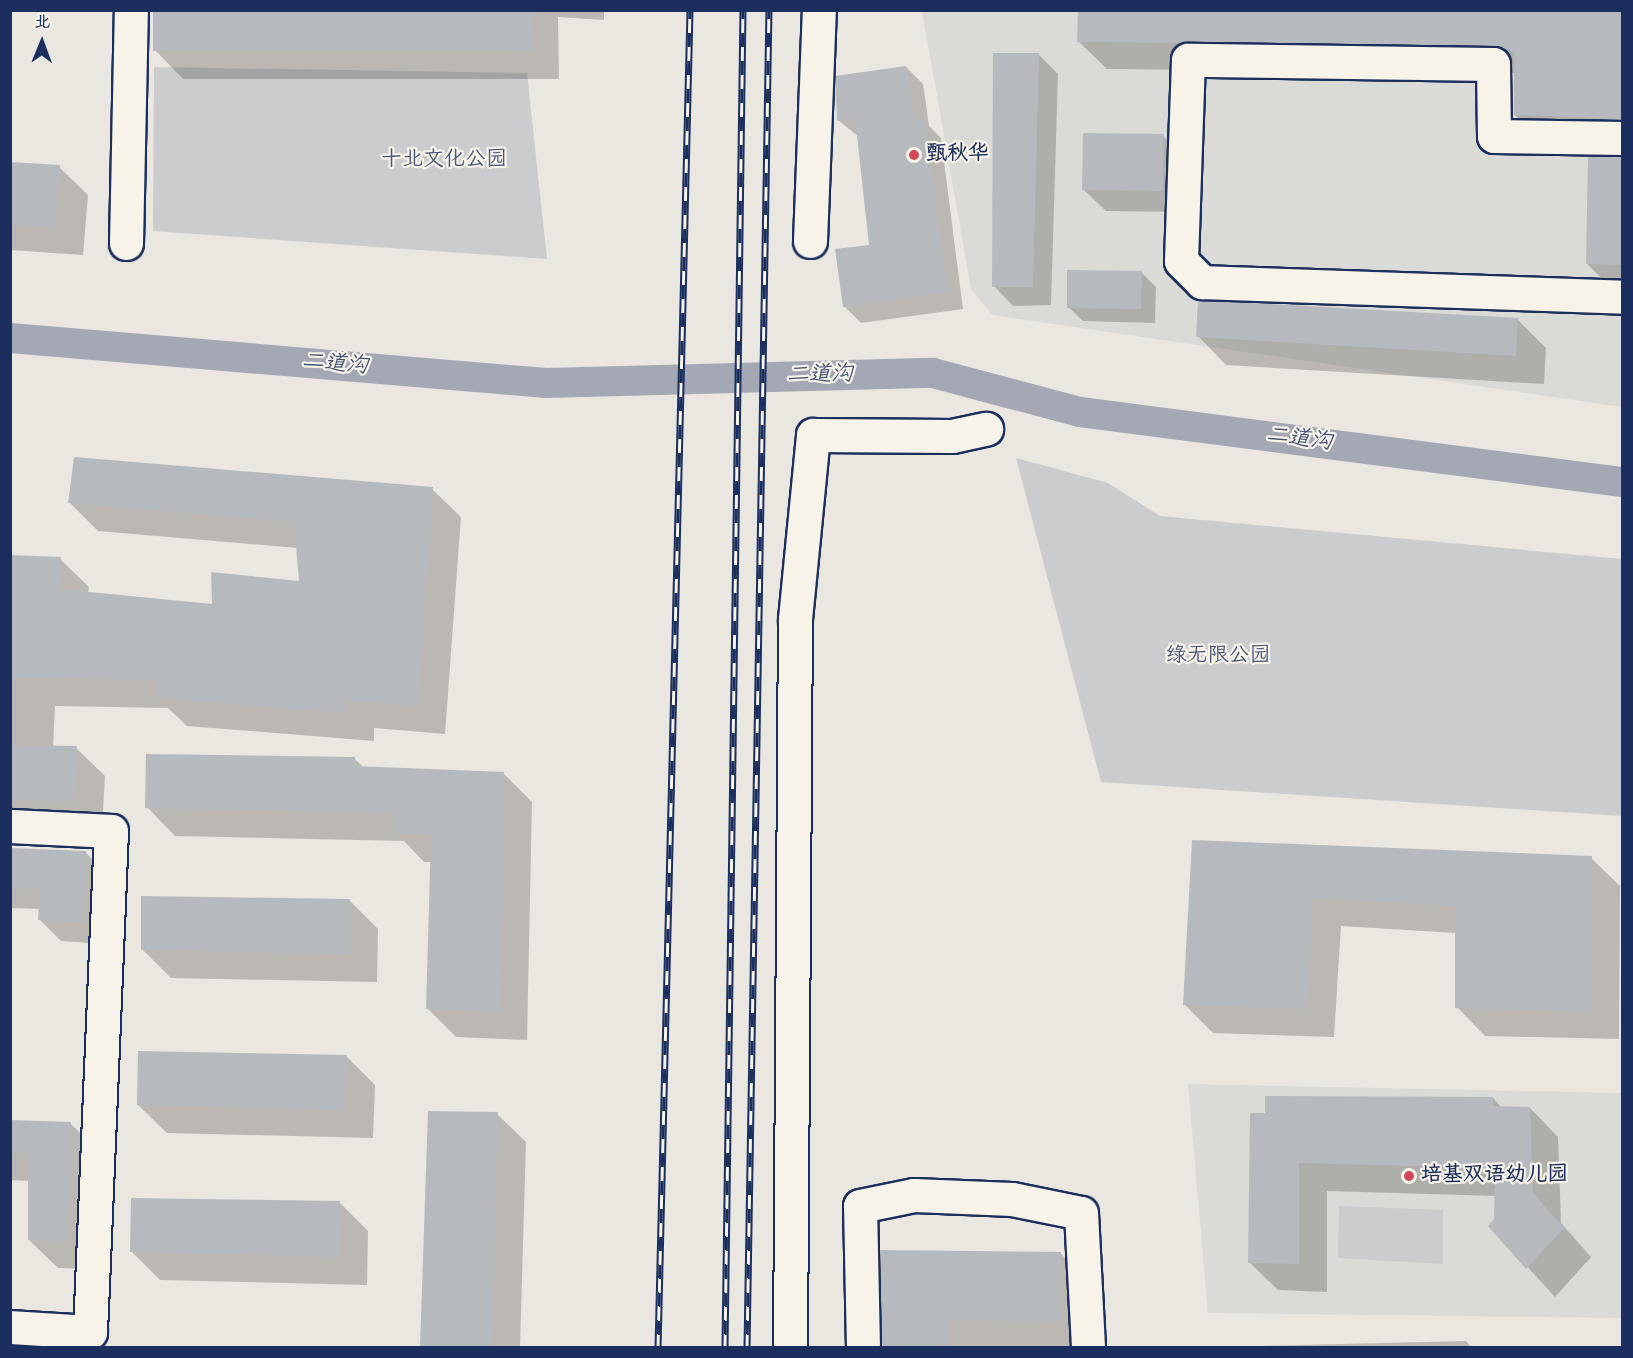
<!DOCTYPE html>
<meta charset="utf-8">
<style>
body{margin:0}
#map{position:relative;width:1633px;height:1358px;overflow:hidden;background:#eae7e0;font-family:Dekko,"LXGW WenKai TC",sans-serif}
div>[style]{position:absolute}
.built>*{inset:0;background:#dadad6}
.green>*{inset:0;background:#cbcccd}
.shadow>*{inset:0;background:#0003}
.canal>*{height:30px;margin:-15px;padding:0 15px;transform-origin:15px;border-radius:15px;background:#a3a8b4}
.building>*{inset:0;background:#b6babf}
.roads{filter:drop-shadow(2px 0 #1b2f5e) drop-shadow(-2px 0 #1b2f5e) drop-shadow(0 2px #1b2f5e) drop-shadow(0 -2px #1b2f5e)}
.minor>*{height:33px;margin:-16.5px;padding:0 16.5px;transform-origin:16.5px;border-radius:16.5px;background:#f7f3e8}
.rail>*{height:7px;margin-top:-3.5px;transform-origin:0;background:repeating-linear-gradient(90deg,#f7f3e8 0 14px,#1b2f5e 0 28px);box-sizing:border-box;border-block:2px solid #1b2f5e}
.dots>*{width:16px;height:16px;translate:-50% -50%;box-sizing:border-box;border:3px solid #f7f3e8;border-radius:50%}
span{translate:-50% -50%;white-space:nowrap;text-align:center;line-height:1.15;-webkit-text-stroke:4.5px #f7f3e8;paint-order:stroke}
.poi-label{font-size:21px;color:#1b2f5e;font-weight:700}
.left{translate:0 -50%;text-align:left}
.park-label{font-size:21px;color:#47567a}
.water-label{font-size:22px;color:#445378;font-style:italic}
.frame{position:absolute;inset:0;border:12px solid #1b2f5e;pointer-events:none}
.north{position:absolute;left:12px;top:12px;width:60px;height:60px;-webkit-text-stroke:4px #f7f3e8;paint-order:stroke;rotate:1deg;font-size:16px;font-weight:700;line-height:24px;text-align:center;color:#1b2f5e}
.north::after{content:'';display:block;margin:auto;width:21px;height:27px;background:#1b2f5e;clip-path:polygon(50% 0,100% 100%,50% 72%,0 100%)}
</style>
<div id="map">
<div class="built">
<i style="clip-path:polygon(922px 11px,1622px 11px,1622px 407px,992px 315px,971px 289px)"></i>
<i style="clip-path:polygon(1188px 1084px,1622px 1093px,1621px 1318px,1208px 1313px)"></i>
</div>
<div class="green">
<i style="clip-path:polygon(154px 67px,527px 73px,547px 259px,153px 231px)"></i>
<i style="clip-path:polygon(1016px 458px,1108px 483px,1160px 516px,1622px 559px,1622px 816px,1101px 782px)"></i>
<i style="clip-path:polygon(1339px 1206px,1443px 1210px,1443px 1264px,1338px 1258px)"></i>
</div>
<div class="shadow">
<i style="clip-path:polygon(155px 10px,604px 10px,604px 20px,558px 17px,559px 79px,183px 79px,155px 50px)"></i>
<i style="clip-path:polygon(1622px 10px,1622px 146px,1544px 143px,1515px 115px,1516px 73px,1107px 69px,1078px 41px)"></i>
<i style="clip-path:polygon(1039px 55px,1058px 74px,1051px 305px,1013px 306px,994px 286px)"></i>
<i style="clip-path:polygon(906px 67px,923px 84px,929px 126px,941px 138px,963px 309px,861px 323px,844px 306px,871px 246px,859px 137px,838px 120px)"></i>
<i style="clip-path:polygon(1163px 136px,1185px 158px,1185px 212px,1106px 211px,1084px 190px)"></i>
<i style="clip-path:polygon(1622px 156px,1622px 292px,1616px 292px,1587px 264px,1590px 158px)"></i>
<i style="clip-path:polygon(10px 163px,59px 167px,88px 195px,83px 255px,10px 250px)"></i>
<i style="clip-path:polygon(1141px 272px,1156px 287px,1155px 323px,1083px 321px,1068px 307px)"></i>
<i style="clip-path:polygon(1517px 319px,1546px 348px,1544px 384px,1226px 365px,1198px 336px)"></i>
<i style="clip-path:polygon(432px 489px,461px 517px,445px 734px,374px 728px,374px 741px,187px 726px,168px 708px,55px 706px,53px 747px,76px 748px,105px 776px,102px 829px,10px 827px,10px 556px,60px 559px,89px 587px,88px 593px,214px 605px,300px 583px,298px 548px,98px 531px,69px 502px)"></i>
<i style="clip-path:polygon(355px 759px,364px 768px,503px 773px,532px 802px,527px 1040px,456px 1037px,427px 1008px,432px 862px,424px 862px,404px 841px,175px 836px,147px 807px)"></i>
<i style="clip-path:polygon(1193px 842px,1591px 858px,1620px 886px,1619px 1039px,1485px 1036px,1457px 1007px,1456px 933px,1341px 926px,1334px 1037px,1213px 1033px,1184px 1004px)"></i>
<i style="clip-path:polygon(10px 850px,85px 852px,107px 874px,105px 944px,61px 941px,39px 919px,40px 909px,10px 908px)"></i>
<i style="clip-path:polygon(350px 901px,378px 929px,377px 982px,171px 978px,142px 949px)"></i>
<i style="clip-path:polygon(346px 1056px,375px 1085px,373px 1138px,167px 1133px,138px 1105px)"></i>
<i style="clip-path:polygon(1493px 1098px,1502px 1108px,1530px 1108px,1558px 1137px,1561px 1223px,1591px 1257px,1555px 1297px,1490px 1226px,1496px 1219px,1496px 1196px,1327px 1191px,1327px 1292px,1278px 1290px,1249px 1262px,1251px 1114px)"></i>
<i style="clip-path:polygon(497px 1114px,526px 1142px,520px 1348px,422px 1348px)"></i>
<i style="clip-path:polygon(10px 1122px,71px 1124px,99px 1152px,96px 1269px,58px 1268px,29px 1240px,29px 1181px,10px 1180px)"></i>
<i style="clip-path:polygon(340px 1203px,368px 1231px,367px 1285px,160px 1280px,132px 1252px)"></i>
<i style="clip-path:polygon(881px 1251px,1061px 1254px,1089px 1282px,1088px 1348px,880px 1348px)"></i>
<i style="clip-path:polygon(1466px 1341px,1472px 1348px,1223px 1348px,1223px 1347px)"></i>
</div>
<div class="canal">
<i style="left:10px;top:338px;width:538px;rotate:4.8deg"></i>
<i style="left:546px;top:383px;width:387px;rotate:-1.5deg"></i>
<i style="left:933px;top:373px;width:152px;rotate:14.9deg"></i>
<i style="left:1080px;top:412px;width:547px;rotate:7.36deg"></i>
</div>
<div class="building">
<i style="clip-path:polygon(153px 10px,531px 10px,532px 51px,153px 51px)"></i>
<i style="clip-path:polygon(1078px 10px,1623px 10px,1623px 119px,1514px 115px,1514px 52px,1494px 45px,1077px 42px)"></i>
<i style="clip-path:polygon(993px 53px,1039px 53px,1033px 287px,992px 287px)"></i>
<i style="clip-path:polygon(906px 66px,914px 121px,924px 120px,947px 292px,843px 307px,835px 249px,869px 245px,855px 118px,837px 121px,835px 76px)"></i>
<i style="clip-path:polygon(1083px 133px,1164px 134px,1163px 191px,1082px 190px)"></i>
<i style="clip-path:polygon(1588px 156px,1623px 157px,1623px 265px,1586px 264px)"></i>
<i style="clip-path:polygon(10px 162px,60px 165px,55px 228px,10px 224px)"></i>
<i style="clip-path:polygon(1067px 270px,1142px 271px,1141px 309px,1067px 308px)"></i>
<i style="clip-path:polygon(1198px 300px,1518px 318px,1516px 356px,1196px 337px)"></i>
<i style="clip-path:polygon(74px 457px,433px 487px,417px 706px,346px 700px,346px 713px,156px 698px,155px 680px,10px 678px,10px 555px,61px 557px,59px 589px,212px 604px,211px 572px,299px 581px,294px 522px,68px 503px)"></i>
<i style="clip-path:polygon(10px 745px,77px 746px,74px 801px,10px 800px)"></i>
<i style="clip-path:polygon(146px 754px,355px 757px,355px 766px,504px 772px,499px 1012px,426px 1009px,431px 835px,394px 834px,394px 813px,145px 808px)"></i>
<i style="clip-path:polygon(1192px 840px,1592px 856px,1591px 1012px,1455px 1008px,1455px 906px,1313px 898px,1306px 1009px,1183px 1005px)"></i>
<i style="clip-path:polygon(10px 848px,86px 851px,84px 923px,38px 920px,40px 889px,10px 888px)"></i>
<i style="clip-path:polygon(141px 896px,350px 899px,349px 954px,141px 950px)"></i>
<i style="clip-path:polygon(138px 1051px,347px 1055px,345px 1110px,137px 1105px)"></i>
<i style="clip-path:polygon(1265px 1096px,1493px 1097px,1493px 1106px,1530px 1107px,1533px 1193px,1564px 1228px,1526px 1269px,1488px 1226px,1494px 1219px,1495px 1168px,1299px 1163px,1299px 1264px,1248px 1263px,1250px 1113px,1265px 1113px)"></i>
<i style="clip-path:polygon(428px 1111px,498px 1112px,491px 1347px,420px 1347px)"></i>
<i style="clip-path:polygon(10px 1120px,71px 1122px,68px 1241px,28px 1240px,28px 1153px,10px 1153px)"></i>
<i style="clip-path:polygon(131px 1198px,340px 1201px,339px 1257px,130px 1252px)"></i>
<i style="clip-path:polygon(880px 1250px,1061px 1252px,1060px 1321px,948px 1320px,948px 1347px,882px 1347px)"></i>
</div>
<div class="roads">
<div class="minor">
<i style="left:1622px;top:138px;width:128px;rotate:-179.1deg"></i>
<i style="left:1494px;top:136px;width:72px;rotate:-90.8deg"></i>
<i style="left:1493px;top:64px;width:305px;rotate:-179.2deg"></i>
<i style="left:1188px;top:60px;width:201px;rotate:92deg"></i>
<i style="left:1181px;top:261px;width:30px;rotate:45deg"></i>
<i style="left:1202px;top:282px;width:420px;rotate:2deg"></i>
<i style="left:810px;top:241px;width:231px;rotate:-87.8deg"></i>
<i style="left:126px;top:243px;width:233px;rotate:-88.8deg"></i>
<i style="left:10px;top:826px;width:101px;rotate:2.8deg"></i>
<i style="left:111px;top:831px;width:501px;rotate:92.4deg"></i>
<i style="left:90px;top:1332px;width:80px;rotate:-176.4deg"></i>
<i style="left:790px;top:1348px;width:729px;rotate:-89.61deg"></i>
<i style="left:795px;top:619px;width:185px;rotate:-84.4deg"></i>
<i style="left:813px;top:435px;width:139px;rotate:0.4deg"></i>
<i style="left:952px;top:436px;width:35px;rotate:-12deg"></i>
<i style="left:863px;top:1348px;width:142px;rotate:-91.2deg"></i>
<i style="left:860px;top:1206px;width:55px;rotate:-11.5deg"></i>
<i style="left:914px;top:1195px;width:98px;rotate:2.3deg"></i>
<i style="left:1012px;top:1199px;width:70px;rotate:11.5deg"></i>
<i style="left:1081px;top:1213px;width:135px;rotate:87deg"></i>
</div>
</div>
<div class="rail">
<i style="left:658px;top:1348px;width:1338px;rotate:-88.63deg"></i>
<i style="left:725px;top:1348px;width:1338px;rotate:-89.23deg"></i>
<i style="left:747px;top:1348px;width:1338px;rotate:-89.06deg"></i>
</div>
<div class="dots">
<i style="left:914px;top:155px;background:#d1495b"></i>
<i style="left:1409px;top:1176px;background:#d1495b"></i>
</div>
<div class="poi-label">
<span class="left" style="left:926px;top:155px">甄秋华</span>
<span class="left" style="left:1421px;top:1176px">培基双语幼儿园</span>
</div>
<div class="park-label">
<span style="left:444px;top:161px">十北文化公园</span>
<span style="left:1218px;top:657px">绿无限公园</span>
</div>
<div class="water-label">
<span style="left:335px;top:365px;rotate:5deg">二道沟</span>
<span style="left:820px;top:376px;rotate:-1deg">二道沟</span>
<span style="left:1299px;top:440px;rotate:7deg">二道沟</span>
</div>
<div class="frame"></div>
<div class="north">北</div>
</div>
